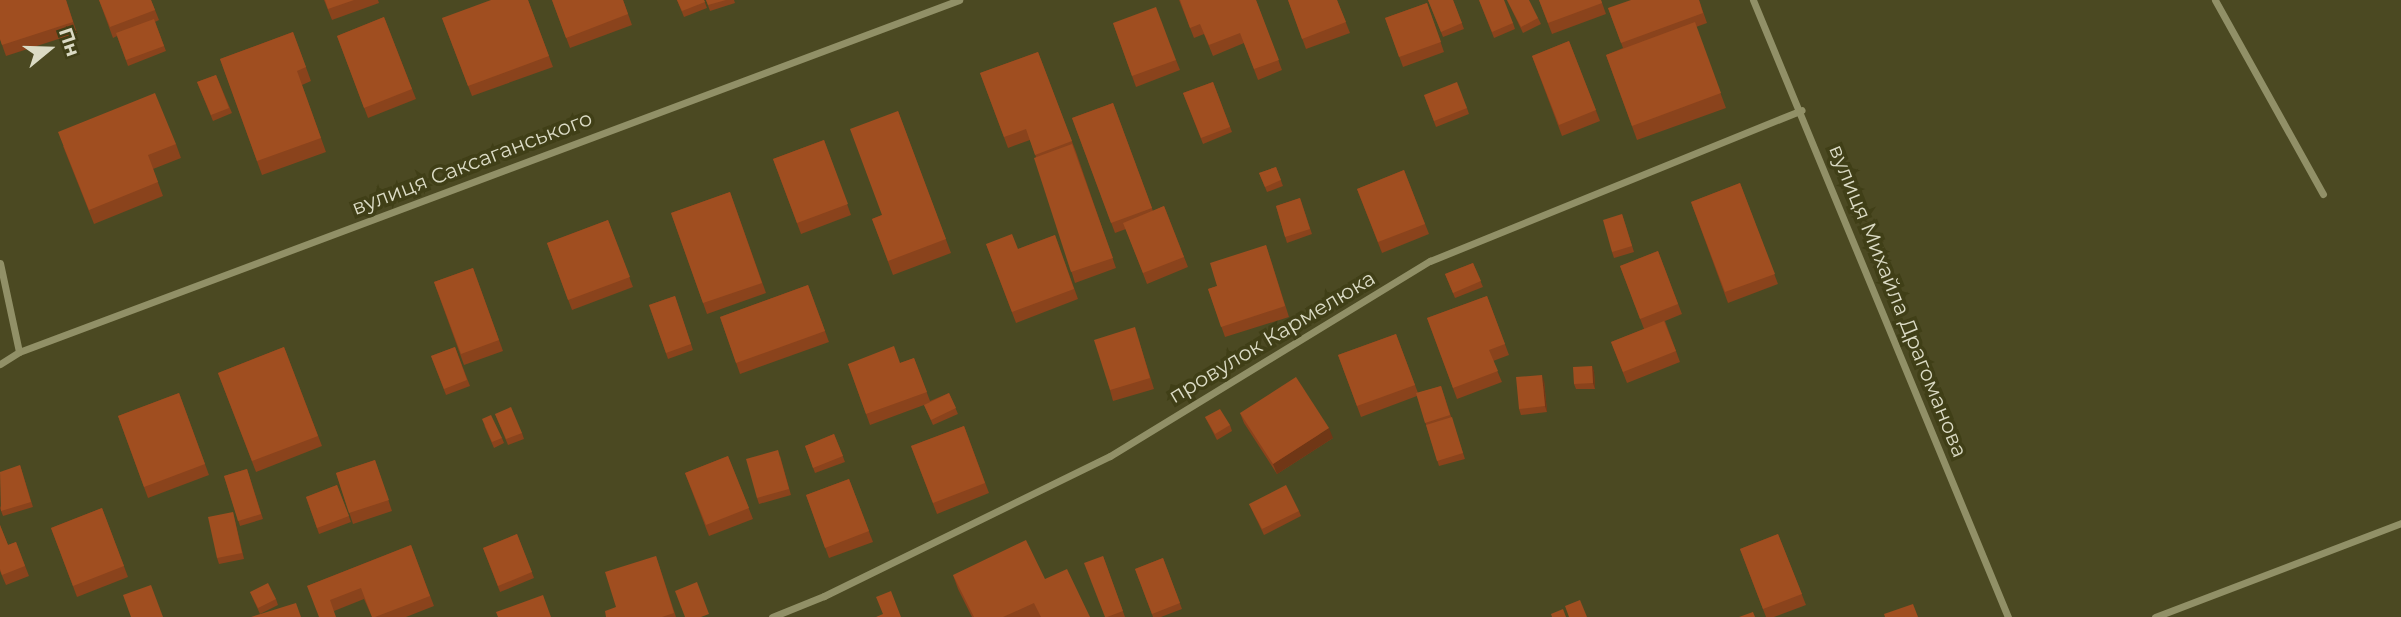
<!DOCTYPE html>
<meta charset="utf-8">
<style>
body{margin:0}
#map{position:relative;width:2401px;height:617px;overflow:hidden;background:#4b4922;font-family:Montserrat,sans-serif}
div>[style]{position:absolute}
.minor>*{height:7px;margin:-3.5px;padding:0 3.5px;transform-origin:3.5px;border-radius:3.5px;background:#919067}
.wall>*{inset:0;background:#8a431c}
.shaded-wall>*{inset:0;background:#703716}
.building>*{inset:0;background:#a04e20}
span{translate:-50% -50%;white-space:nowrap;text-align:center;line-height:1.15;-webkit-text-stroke:7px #403f17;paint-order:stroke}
.street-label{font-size:21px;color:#dbdbc5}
.north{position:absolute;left:14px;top:14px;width:70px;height:70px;-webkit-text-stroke:5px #403f17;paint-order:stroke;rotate:71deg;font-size:19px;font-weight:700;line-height:28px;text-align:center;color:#dbdbc5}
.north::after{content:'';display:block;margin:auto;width:24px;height:32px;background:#dbdbc5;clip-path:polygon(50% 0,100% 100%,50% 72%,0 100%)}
</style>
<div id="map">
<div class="minor">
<i style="left:1753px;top:0;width:668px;rotate:67.55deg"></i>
<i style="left:2215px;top:0;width:222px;rotate:60.9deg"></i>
<i style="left:0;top:263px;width:91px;rotate:77.9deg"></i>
<i style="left:0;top:364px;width:22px;rotate:-32deg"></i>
<i style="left:19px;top:352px;width:1004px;rotate:-20.53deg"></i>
<i style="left:772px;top:617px;width:56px;rotate:-22deg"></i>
<i style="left:824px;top:596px;width:318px;rotate:-26.1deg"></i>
<i style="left:1110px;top:456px;width:375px;rotate:-31.4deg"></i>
<i style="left:1430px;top:261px;width:401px;rotate:-22.1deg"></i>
<i style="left:2155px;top:617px;width:263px;rotate:-20.9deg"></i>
</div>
<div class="wall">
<i style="clip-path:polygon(66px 0,77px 33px,6px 56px,0 39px)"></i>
<i style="clip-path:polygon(99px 0,151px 0,159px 20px,155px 22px,166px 51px,128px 66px,117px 36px,113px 38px)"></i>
<i style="clip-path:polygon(324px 0,378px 0,379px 3px,332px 20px)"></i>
<i style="clip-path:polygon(528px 0,553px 67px,472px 96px,442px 18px)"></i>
<i style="clip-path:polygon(552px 0,623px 0,632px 25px,570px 48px)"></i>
<i style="clip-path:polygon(677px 0,704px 0,707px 8px,684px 17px)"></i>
<i style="clip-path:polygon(706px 0,734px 0,735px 3px,710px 11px)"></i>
<i style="clip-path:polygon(1179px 0,1256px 0,1282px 70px,1258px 80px,1244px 43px,1213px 56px,1204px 34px,1194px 38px)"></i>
<i style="clip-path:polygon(1288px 0,1337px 0,1350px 33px,1306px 49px)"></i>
<i style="clip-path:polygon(1428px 0,1453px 0,1464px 29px,1443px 37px)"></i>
<i style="clip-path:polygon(1479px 0,1513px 23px,1515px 29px,1494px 38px)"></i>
<i style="clip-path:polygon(1507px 0,1538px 18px,1541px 24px,1523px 33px)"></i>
<i style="clip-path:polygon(1539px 0,1601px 0,1606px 14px,1552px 34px)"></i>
<i style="clip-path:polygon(1699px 0,1707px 23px,1696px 27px,1726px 108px,1637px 140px,1606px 55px,1623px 48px,1608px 8px)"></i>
<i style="clip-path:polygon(1427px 3px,1444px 52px,1403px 67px,1385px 18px)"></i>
<i style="clip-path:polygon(384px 17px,416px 99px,368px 118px,337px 36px)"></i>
<i style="clip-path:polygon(1113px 23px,1176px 60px,1180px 70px,1136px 87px)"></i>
<i style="clip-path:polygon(293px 32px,311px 81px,302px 85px,326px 152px,262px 175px,220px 59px)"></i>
<i style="clip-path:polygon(1569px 41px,1600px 121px,1562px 136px,1532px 56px)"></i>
<i style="clip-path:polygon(1038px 52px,1076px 152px,1116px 268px,1075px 283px,1036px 157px,1030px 140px,1008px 148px,980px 73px)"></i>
<i style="clip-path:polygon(216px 75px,232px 113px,213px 121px,197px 82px)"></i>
<i style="clip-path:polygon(1213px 82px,1232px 132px,1203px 144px,1183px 93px)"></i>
<i style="clip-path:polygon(1424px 95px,1467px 108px,1469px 114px,1436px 127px)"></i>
<i style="clip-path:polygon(1113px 103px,1153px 211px,1164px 206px,1188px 267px,1147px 284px,1126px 229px,1115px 233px,1072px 118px)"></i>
<i style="clip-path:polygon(898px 111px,951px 253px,893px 275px,872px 219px,882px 215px)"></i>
<i style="clip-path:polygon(824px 140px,851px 215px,801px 234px,773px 159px)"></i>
<i style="clip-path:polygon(176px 144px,181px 158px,153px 169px,163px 196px,94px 224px,63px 146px)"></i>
<i style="clip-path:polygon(1276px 167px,1283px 186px,1267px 192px,1259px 173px)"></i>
<i style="clip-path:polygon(1404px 170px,1429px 234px,1382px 253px,1357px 189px)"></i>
<i style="clip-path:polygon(1740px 183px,1778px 284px,1728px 303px,1691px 202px)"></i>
<i style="clip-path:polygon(730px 192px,766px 293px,707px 314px,671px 213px)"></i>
<i style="clip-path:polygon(1300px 198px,1312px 234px,1287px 243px,1276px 206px)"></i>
<i style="clip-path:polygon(1622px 214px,1634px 252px,1614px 258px,1612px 252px)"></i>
<i style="clip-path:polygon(608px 220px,633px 287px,572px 310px,547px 243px)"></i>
<i style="clip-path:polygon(1055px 235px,1078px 299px,1016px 323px,986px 244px,1018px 249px)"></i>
<i style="clip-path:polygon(1266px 245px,1289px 317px,1225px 337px,1208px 289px,1217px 286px)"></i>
<i style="clip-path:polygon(1658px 251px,1682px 314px,1665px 321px,1680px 362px,1627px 383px,1611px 342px,1644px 329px,1620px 266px)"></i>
<i style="clip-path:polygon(1473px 263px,1483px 287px,1455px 298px,1445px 274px)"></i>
<i style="clip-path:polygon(473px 268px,503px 351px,464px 365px,434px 282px)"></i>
<i style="clip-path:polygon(808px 285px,829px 342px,740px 374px,720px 317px)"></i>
<i style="clip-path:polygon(675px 296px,693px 350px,668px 359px,649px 305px)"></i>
<i style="clip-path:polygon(1487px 296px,1509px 355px,1493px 361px,1502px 382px,1457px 399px,1427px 318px)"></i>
<i style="clip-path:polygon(1396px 334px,1418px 393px,1441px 386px,1465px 459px,1439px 466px,1417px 396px,1361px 417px,1338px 355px)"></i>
<i style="clip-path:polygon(1138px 338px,1154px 389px,1113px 401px,1110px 390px)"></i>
<i style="clip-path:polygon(284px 347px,322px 446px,256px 472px,218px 373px)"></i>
<i style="clip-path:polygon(455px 347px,470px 386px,446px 395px,431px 356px)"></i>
<i style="clip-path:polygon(914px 358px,930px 401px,949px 393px,958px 414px,933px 425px,924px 405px,870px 425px,848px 364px,900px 363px)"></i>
<i style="clip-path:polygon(1592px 366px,1594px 372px,1595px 389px,1576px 389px,1574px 384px)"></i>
<i style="clip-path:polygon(1544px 381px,1547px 412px,1521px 415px,1519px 409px)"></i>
<i style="clip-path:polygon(179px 393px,209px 475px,148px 498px,118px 416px)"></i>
<i style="clip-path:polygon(1240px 413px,1333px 438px,1277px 474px,1244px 423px)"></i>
<i style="clip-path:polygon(495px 414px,522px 433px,524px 439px,508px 445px)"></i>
<i style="clip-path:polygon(1205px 417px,1230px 425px,1232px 431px,1217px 440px)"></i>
<i style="clip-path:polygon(484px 425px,502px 438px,504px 443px,494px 448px)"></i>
<i style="clip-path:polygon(964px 426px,989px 493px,937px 514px,911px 446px)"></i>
<i style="clip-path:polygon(834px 434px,845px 462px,815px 473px,805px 446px)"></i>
<i style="clip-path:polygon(728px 456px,753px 519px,709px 536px,685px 473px)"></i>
<i style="clip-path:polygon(780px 456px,791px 495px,759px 504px,757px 498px)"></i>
<i style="clip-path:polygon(375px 460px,392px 511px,353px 524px,336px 473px)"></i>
<i style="clip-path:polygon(20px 465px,33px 507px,3px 516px,0 508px)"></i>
<i style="clip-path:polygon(247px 469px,263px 519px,240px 526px,224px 476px)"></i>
<i style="clip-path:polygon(849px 479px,873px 542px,829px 558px,806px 495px)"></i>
<i style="clip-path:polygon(337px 485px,351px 522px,319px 534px,306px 497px)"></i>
<i style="clip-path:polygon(1249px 504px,1299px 511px,1301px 516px,1264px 535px)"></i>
<i style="clip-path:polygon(102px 508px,128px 577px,77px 597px,51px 528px)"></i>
<i style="clip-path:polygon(233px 512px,244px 559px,219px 564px,217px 558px)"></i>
<i style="clip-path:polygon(0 525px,8px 545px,16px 542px,29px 576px,6px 585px,0 571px)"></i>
<i style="clip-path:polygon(517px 534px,534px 578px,500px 592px,483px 548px)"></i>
<i style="clip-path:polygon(1778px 534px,1806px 605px,1774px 617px,1766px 617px,1740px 549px)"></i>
<i style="clip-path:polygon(411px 545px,434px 606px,406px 617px,372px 617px,364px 599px,334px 611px,307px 586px)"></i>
<i style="clip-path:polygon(656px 556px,676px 617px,606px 617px,616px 607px)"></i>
<i style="clip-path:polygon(1103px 556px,1125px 617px,1105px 617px)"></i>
<i style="clip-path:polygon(1163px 558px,1182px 609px,1161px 617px,1153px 617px,1135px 569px)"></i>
<i style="clip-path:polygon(953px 575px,1045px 579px,1090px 617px,972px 617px,958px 589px)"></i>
<i style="clip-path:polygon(250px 592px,276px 599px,278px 605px,260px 614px)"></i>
</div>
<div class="shaded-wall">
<i style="clip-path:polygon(1592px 366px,1594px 372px,1595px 389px,1593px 383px)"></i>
<i style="clip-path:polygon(1542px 375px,1544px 381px,1547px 412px,1545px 406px)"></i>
<i style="clip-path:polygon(1329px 428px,1333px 438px,1277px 474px,1273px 464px)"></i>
</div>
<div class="building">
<i style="clip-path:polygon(0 0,66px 0,73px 22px,2px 45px,0 39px)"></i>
<i style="clip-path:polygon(99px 0,151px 0,155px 10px,110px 27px)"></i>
<i style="clip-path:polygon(325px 0,354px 0,328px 9px)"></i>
<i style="clip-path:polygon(491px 0,528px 0,549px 56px,468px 86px,442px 18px)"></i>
<i style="clip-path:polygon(552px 0,623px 0,628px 14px,566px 38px)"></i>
<i style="clip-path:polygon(677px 0,704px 0,705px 2px,682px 11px)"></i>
<i style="clip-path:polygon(706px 0,726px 0,708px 5px)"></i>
<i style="clip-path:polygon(1180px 0,1256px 0,1279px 60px,1254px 69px,1240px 33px,1209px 45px,1200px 24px,1190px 28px)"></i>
<i style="clip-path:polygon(1288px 0,1337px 0,1346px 22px,1302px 39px)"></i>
<i style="clip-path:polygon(1428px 0,1453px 0,1462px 23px,1441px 32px)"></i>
<i style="clip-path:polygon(1479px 0,1504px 0,1513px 23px,1492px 32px)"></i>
<i style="clip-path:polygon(1507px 0,1529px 0,1538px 18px,1521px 27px)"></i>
<i style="clip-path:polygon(1539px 0,1601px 0,1602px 3px,1548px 23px)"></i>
<i style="clip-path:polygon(1631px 0,1699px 0,1703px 13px,1621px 43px,1608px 8px)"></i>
<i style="clip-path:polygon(1427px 3px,1441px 42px,1399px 57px,1385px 18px)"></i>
<i style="clip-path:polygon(1156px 7px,1176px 60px,1132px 76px,1113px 23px)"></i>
<i style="clip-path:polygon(384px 17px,412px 89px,364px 108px,337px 36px)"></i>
<i style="clip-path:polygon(154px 19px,164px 46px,126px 60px,116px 33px)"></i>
<i style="clip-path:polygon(1695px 22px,1721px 93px,1632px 126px,1606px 55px)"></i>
<i style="clip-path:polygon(293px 32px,306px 67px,297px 71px,321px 138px,257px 161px,220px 59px)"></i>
<i style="clip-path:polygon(1569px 41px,1596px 110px,1559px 125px,1532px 56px)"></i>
<i style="clip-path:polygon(1038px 52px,1072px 141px,1035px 155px,1026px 129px,1004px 137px,980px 73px)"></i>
<i style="clip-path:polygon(216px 75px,229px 108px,211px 115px,197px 82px)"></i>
<i style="clip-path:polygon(1213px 82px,1230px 127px,1201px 138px,1183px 93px)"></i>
<i style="clip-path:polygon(1457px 82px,1467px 108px,1434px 121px,1424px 95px)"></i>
<i style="clip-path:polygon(155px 93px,176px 144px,148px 155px,158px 182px,89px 210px,58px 132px)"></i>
<i style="clip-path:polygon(1113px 103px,1152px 208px,1111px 223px,1072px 118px)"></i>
<i style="clip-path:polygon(898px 111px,946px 239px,888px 261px,872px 219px,882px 215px,850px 129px)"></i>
<i style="clip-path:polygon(824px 140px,848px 204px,797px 223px,773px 159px)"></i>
<i style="clip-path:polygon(1072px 144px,1113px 258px,1071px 272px,1034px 158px)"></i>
<i style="clip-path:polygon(1276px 167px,1281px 180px,1265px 187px,1259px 173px)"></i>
<i style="clip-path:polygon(1404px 170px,1425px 224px,1378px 242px,1357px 189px)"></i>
<i style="clip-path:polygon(1740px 183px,1775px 274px,1725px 292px,1691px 202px)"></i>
<i style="clip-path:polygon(730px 192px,762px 283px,703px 303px,671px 213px)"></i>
<i style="clip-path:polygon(1300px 198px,1310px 229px,1285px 237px,1276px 206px)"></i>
<i style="clip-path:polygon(1164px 206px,1184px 257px,1143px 273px,1123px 223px)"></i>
<i style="clip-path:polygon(1622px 214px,1632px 246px,1612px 252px,1603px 220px)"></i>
<i style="clip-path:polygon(608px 220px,630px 277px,568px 300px,547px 243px)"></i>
<i style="clip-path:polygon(1012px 234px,1018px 249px,1055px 235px,1074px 289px,1012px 312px,986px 244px)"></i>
<i style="clip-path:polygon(1266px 245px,1285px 306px,1221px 327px,1208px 289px,1217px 286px,1210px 263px)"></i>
<i style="clip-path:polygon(1658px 251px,1678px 304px,1640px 319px,1620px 266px)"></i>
<i style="clip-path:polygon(1473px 263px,1481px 281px,1453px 293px,1445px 274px)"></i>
<i style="clip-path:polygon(473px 268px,499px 340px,461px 354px,434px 282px)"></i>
<i style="clip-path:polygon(808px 285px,825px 331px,736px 363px,720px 317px)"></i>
<i style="clip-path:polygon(675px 296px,691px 344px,666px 353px,649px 305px)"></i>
<i style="clip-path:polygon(1487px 296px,1505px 344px,1489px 350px,1498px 371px,1453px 388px,1427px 318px)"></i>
<i style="clip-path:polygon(1664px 321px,1676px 351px,1623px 372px,1611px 342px)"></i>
<i style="clip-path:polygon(1135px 327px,1150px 378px,1110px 390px,1094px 340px)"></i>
<i style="clip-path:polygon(1396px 334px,1415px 385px,1357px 406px,1338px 355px)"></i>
<i style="clip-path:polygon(894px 346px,900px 363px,914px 358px,927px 392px,866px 414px,848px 364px)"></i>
<i style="clip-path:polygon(284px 347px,318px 436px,252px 461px,218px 373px)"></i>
<i style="clip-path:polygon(455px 347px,467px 380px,444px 389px,431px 356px)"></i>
<i style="clip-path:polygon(1592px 366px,1593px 383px,1574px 384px,1573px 367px)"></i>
<i style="clip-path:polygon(1542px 375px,1545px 406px,1519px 409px,1516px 377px)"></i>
<i style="clip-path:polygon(1296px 377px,1329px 428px,1273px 464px,1240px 413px)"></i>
<i style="clip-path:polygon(1441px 386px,1450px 415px,1425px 423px,1416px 393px)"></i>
<i style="clip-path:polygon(179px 393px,205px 464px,144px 487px,118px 416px)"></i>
<i style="clip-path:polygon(949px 393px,956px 408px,931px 420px,924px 405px)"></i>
<i style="clip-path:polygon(511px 407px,522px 433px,506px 439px,495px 414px)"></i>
<i style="clip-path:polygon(1220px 409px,1230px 425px,1215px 434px,1205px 417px)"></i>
<i style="clip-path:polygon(491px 415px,502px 438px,492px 442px,482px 419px)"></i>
<i style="clip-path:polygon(1452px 417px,1463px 453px,1437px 461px,1426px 425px)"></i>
<i style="clip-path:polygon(964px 426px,985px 483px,933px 503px,911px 446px)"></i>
<i style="clip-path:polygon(834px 434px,843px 456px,813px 468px,805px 446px)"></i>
<i style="clip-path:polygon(778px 450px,789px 489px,757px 498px,746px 459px)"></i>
<i style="clip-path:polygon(728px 456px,749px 508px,706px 525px,685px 473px)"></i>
<i style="clip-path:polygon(375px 460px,389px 500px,349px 513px,336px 473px)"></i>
<i style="clip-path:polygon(20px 465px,31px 502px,1px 511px,0 472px)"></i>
<i style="clip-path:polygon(247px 469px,261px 514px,238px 521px,224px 476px)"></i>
<i style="clip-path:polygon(849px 479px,869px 531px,825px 548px,806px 495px)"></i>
<i style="clip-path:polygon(337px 485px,349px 516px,317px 528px,306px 497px)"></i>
<i style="clip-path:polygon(1286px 485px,1299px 511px,1262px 529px,1249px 504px)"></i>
<i style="clip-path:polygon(102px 508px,124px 566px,73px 586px,51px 528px)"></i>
<i style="clip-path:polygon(233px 512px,242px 553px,217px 558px,208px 517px)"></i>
<i style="clip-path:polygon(0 525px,8px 545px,16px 542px,25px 566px,2px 575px,0 569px)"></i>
<i style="clip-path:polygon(517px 534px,532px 572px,498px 586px,483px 548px)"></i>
<i style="clip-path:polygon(1778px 534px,1802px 594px,1763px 609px,1740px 549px)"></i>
<i style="clip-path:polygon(1026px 540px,1045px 579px,1067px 569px,1090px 617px,1041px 617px,1034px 603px,1003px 617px,974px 617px,953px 575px)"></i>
<i style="clip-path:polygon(411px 545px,430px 596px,375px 617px,372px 617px,361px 588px,330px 600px,336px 617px,319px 617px,307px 586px)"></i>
<i style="clip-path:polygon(656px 556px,674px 613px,662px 617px,606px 617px,605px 611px,616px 607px,605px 572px)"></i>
<i style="clip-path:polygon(1103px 556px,1123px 611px,1107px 617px,1105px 617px,1084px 563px)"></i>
<i style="clip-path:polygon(1163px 558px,1180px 603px,1152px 614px,1135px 569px)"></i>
<i style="clip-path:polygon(697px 582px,709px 614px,701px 617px,685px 617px,675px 591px)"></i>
<i style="clip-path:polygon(268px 583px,276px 599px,258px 608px,250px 592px)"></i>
<i style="clip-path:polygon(151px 585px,163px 617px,131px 617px,123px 595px)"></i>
<i style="clip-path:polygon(891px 591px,901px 617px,876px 617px,883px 614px,876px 597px)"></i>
<i style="clip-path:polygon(543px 595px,551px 617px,498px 617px,496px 612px)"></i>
<i style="clip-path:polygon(1580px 600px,1587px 617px,1569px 617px,1565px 606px)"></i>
<i style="clip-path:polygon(296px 603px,301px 617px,251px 617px)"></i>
<i style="clip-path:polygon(1913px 604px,1918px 617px,1885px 617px,1884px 614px)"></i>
<i style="clip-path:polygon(1563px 609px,1566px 617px,1552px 617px,1551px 614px)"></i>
<i style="clip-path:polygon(1753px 612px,1755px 617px,1739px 617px)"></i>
</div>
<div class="street-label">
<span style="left:472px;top:163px;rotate:-21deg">вулиця Саксаганського</span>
<span style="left:1898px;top:301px;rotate:68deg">вулиця Михайла Драгоманова</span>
<span style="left:1272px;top:337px;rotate:-31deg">провулок Кармелюка</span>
</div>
<div class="north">Пн</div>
</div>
